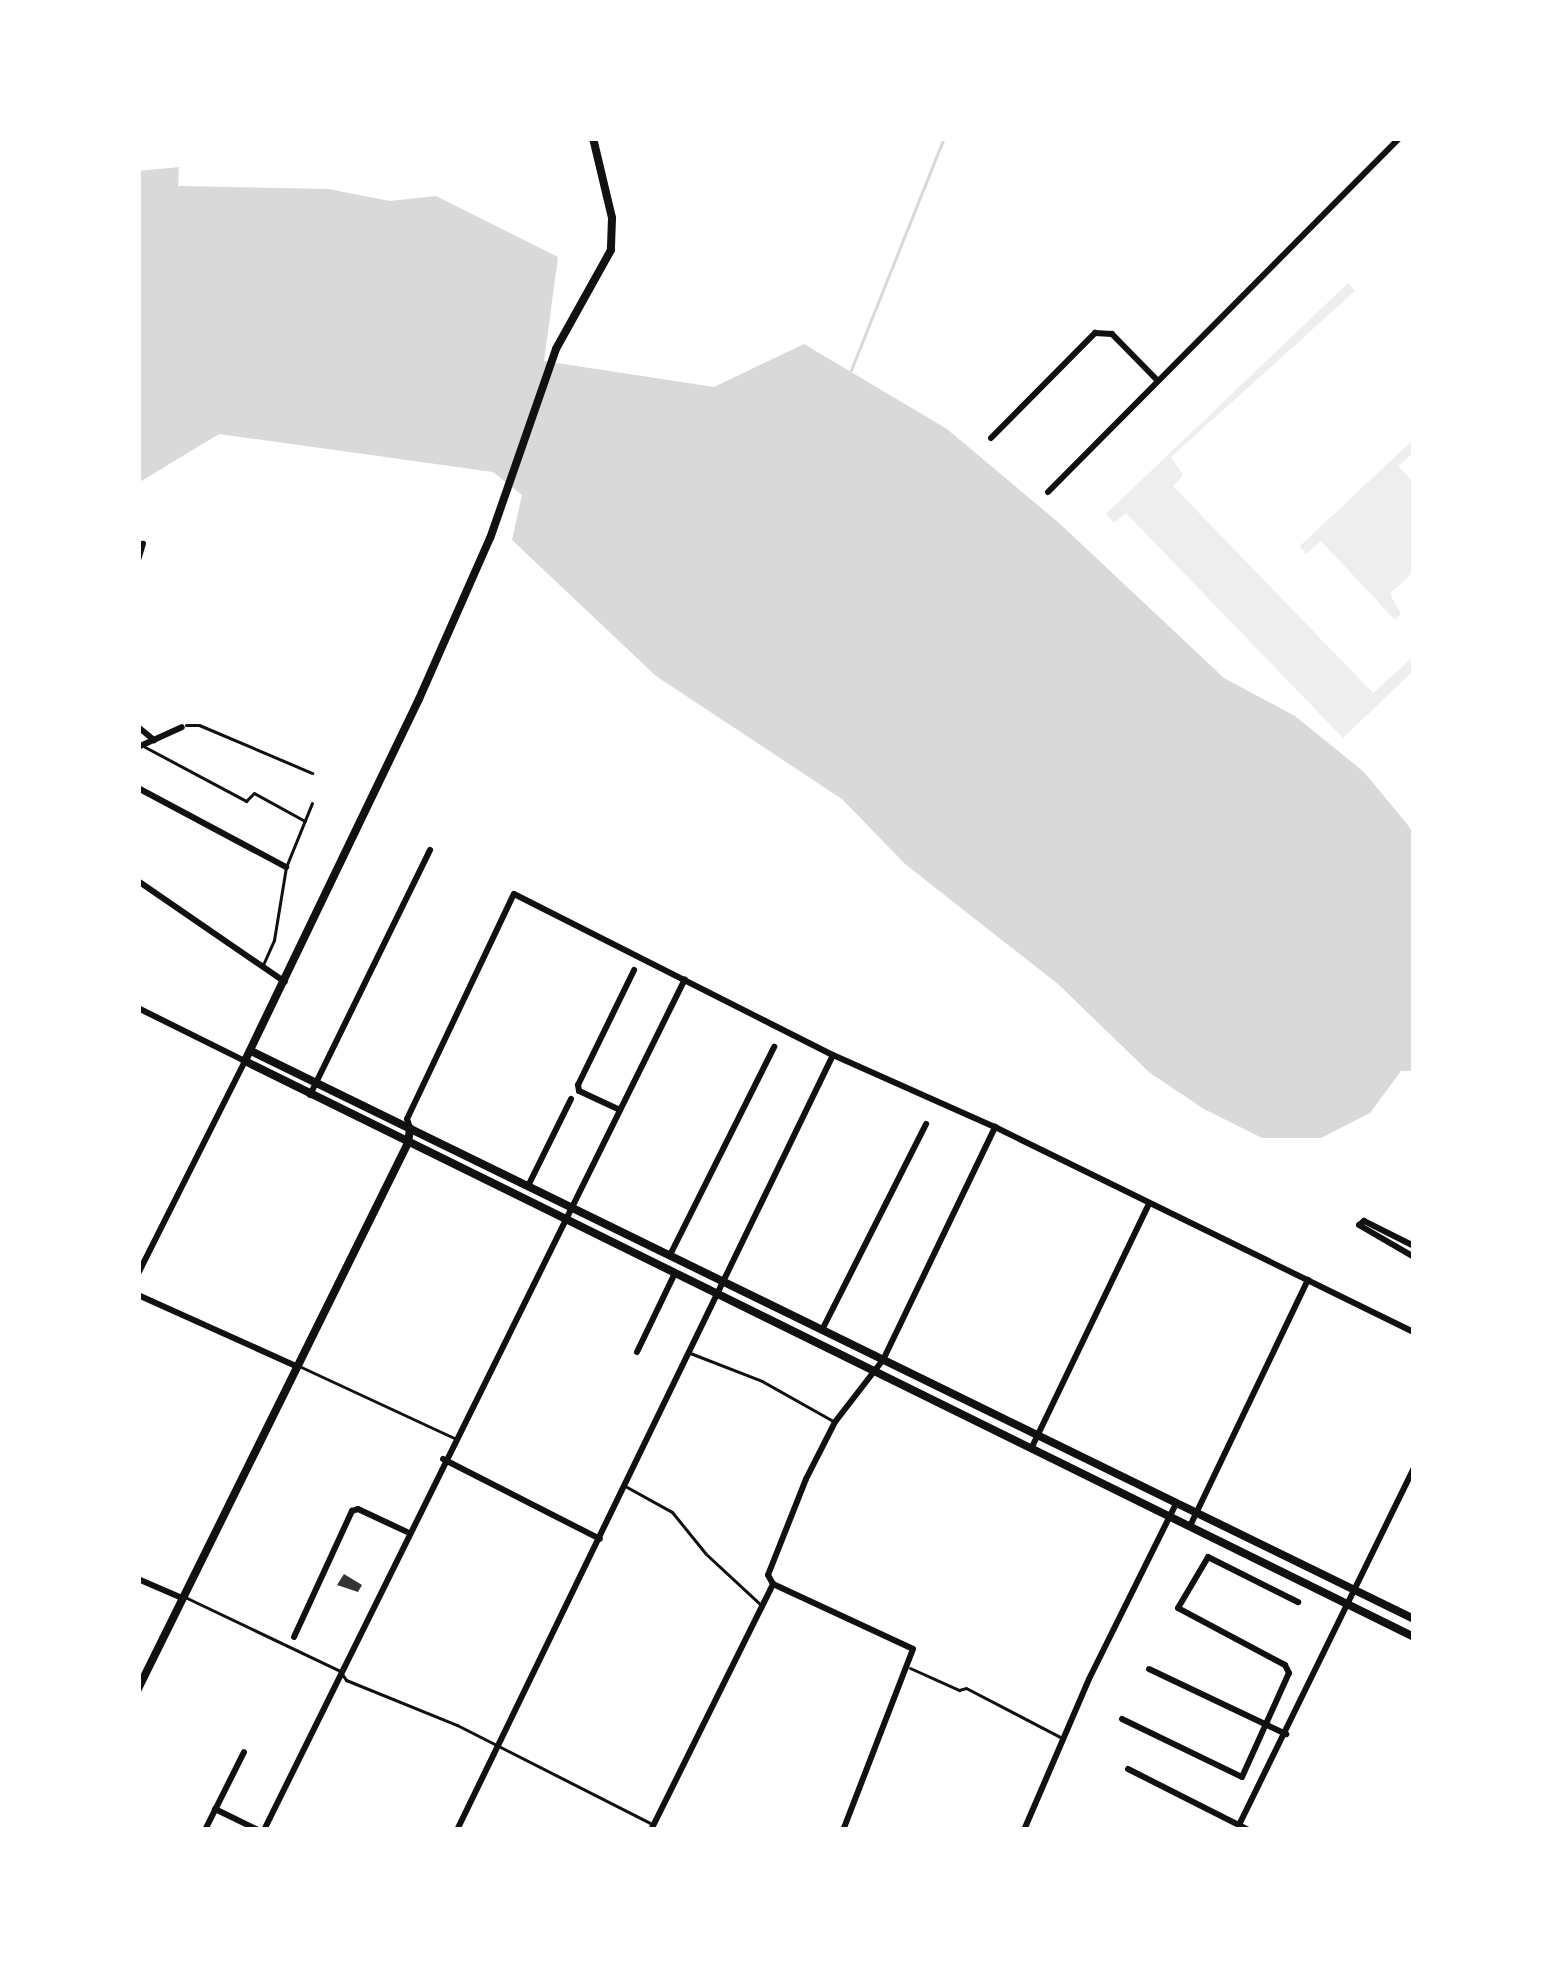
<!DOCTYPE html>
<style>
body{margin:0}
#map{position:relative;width:1552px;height:1968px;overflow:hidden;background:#fff;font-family:Arial,sans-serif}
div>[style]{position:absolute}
.green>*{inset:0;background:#eee}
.water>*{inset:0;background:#d9d9d9}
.stream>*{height:3px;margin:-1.5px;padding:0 1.5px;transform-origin:1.5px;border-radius:1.5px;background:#d9d9d9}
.building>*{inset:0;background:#353535}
.service>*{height:3px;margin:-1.5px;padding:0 1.5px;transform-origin:1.5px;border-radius:1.5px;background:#111}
.minor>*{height:6px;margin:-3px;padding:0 3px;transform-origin:3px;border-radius:3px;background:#111}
.tertiary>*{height:8px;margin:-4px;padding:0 4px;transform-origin:4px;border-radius:4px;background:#111}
span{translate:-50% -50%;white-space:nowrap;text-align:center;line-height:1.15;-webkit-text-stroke:10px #fff;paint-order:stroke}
.frame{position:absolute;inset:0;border:141px solid #fff;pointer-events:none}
</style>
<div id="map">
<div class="green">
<i style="clip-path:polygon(1348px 283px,1355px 291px,1171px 457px,1183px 475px,1173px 486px,1373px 693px,1414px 656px,1414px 670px,1343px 738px,1126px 513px,1114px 523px,1106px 514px)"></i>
<i style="clip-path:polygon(1414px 439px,1414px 452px,1398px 466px,1414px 483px,1414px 571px,1390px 594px,1401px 614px,1395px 620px,1321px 541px,1306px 554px,1300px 546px)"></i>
</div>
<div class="water">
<i style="clip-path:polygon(179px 167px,178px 186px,328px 189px,390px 201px,436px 196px,558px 257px,544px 361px,714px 387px,804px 344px,947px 429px,1059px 523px,1224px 678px,1295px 716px,1364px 772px,1407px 824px,1414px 834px,1414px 1071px,1401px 1071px,1370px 1113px,1321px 1138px,1262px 1138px,1204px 1109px,1150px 1073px,1058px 984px,905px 864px,842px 799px,656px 676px,512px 540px,522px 495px,493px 472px,219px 434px,138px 483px,138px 171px)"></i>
</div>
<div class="stream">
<i style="left:851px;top:370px;width:250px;rotate:-68.2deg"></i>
</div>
<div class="building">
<i style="clip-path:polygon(344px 1574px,362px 1585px,358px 1592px,337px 1585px)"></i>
</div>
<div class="service">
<i style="left:186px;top:725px;width:13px"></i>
<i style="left:199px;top:725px;width:123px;rotate:23deg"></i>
<i style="left:145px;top:747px;width:115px;rotate:28.1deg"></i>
<i style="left:246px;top:801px;width:11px;rotate:-45deg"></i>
<i style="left:254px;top:793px;width:58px;rotate:28.8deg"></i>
<i style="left:262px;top:967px;width:30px;rotate:-66deg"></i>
<i style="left:274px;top:940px;width:74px;rotate:-80.7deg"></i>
<i style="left:286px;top:867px;width:69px;rotate:-67.9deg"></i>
<i style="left:690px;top:1353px;width:77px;rotate:21.3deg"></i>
<i style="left:762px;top:1381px;width:81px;rotate:29.4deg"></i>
<i style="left:299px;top:1366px;width:171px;rotate:24.9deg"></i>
<i style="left:625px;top:1486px;width:54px;rotate:29deg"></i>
<i style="left:672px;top:1512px;width:54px;rotate:51deg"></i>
<i style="left:706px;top:1554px;width:74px;rotate:42.8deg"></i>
<i style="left:187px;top:1598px;width:170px;rotate:25.5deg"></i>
<i style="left:340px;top:1671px;width:11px;rotate:56deg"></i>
<i style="left:346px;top:1680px;width:120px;rotate:22.1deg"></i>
<i style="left:457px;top:1725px;width:219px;rotate:26.9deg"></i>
<i style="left:910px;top:1668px;width:54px;rotate:24.2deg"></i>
<i style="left:959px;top:1690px;width:7px;rotate:-16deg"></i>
<i style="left:966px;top:1688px;width:108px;rotate:27.5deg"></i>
</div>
<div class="minor">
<i style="left:991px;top:438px;width:148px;rotate:-45.3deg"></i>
<i style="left:1095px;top:333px;width:17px;rotate:3deg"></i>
<i style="left:1112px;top:334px;width:64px;rotate:45.6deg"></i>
<i style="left:1048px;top:492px;width:499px;rotate:-45.2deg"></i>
<i style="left:138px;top:560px;width:17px;rotate:-73deg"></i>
<i style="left:138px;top:727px;width:21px;rotate:39deg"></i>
<i style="left:138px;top:747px;width:48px;rotate:-24.4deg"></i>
<i style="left:138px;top:788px;width:168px;rotate:28.1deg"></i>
<i style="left:138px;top:881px;width:178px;rotate:34.5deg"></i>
<i style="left:138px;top:1008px;width:119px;rotate:26.4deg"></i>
<i style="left:245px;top:1061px;width:238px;rotate:116.7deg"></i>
<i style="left:310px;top:1095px;width:273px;rotate:-63.9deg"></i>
<i style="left:620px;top:1110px;width:45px;rotate:-155.1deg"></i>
<i style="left:579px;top:1091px;width:6px;rotate:-99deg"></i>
<i style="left:578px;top:1085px;width:128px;rotate:-64deg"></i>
<i style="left:410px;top:1128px;width:9px;rotate:-108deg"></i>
<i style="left:407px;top:1119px;width:249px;rotate:-64.6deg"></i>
<i style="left:514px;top:894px;width:357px;rotate:26.8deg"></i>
<i style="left:833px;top:1055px;width:177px;rotate:24deg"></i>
<i style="left:995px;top:1127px;width:466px;rotate:26.1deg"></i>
<i style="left:529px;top:1184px;width:95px;rotate:-63.7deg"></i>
<i style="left:1414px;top:1246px;width:56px;rotate:-153.4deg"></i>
<i style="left:1364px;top:1221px;width:6px;rotate:141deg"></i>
<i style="left:1359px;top:1225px;width:64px;rotate:30.2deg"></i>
<i style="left:670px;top:1255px;width:233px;rotate:-63.4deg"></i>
<i style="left:138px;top:1295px;width:173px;rotate:24.2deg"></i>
<i style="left:822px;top:1330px;width:231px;rotate:-63.2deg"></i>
<i style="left:637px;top:1352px;width:85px;rotate:-64.3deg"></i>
<i style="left:1031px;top:1449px;width:272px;rotate:-64.3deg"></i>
<i style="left:443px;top:1459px;width:176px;rotate:27deg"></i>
<i style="left:1190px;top:1526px;width:273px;rotate:-64.4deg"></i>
<i style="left:138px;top:1579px;width:48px;rotate:23.4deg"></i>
<i style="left:773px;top:1584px;width:154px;rotate:24.9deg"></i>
<i style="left:913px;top:1649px;width:194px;rotate:111.1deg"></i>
<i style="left:294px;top:1637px;width:139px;rotate:-65.3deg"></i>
<i style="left:352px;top:1511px;width:6px;rotate:-18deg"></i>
<i style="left:358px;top:1509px;width:54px;rotate:25.1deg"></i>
<i style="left:1149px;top:1669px;width:152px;rotate:25.4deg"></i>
<i style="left:1122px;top:1719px;width:133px;rotate:25.8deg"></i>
<i style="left:1242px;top:1777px;width:114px;rotate:-65.7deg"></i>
<i style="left:1289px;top:1673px;width:9px;rotate:-117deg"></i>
<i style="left:1285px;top:1665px;width:121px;rotate:-152deg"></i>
<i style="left:1178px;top:1608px;width:59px;rotate:-59.5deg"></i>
<i style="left:1208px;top:1557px;width:101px;rotate:26.6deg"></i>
<i style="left:1128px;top:1769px;width:136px;rotate:26.8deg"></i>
<i style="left:215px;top:1809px;width:48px;rotate:26deg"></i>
<i style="left:1239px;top:1825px;width:398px;rotate:-63.9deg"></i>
<i style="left:205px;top:1830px;width:87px;rotate:-63.4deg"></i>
<i style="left:264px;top:1830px;width:949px;rotate:-63.68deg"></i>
<i style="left:457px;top:1830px;width:861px;rotate:-64.12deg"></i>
<i style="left:651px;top:1830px;width:275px;rotate:-63.6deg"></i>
<i style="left:773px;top:1584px;width:10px;rotate:-119deg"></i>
<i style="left:768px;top:1575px;width:103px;rotate:-68.4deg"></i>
<i style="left:806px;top:1479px;width:64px;rotate:-63deg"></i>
<i style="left:835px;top:1422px;width:78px;rotate:-52.3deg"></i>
<i style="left:883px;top:1360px;width:259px;rotate:-64.3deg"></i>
<i style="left:1024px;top:1830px;width:164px;rotate:-66.7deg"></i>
<i style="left:1089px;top:1679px;width:195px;rotate:-63.6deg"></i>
</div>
<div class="tertiary">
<i style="left:593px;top:138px;width:82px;rotate:76.6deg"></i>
<i style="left:612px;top:218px;width:32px;rotate:92deg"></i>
<i style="left:611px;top:250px;width:113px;rotate:119.1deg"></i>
<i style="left:556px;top:349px;width:200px;rotate:109.2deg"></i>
<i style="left:490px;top:538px;width:176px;rotate:113.8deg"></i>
<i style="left:419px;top:699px;width:402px;rotate:115.7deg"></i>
<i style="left:245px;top:1061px;width:1303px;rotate:26.23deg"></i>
<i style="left:251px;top:1051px;width:1294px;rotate:26.03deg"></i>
<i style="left:138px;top:1689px;width:609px;rotate:-63.69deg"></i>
<i style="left:408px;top:1143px;width:15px;rotate:-82deg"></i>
</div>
<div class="frame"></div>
</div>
